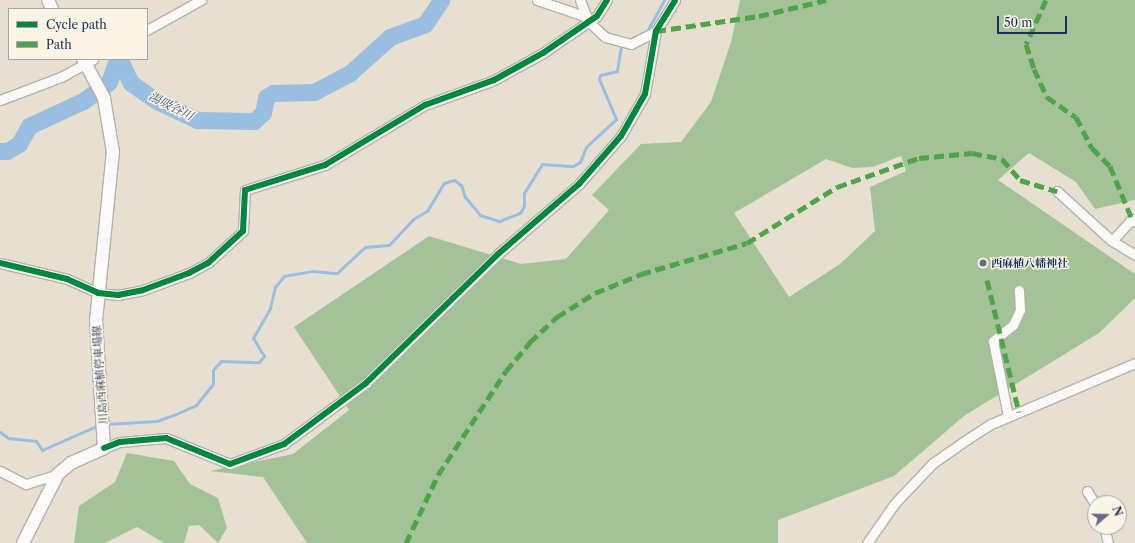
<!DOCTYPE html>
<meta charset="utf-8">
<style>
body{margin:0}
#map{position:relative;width:1135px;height:543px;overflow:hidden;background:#e7e0d0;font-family:"Libre Caslon Text","Noto Serif JP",serif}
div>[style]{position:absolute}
.forest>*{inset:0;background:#a4c298}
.stream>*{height:3px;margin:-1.5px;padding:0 1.5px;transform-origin:1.5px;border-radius:1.5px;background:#9abee1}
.river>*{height:17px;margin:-8.5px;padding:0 8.5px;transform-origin:8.5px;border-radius:8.5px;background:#9abee1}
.roads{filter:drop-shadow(1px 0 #b4b1ac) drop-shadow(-1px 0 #b4b1ac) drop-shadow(0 1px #b4b1ac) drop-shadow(0 -1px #b4b1ac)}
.minor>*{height:9px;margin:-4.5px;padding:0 4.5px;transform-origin:4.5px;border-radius:4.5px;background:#fbfaf8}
.major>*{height:12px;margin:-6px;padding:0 6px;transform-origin:6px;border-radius:6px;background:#fbfaf8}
.quiet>*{height:5px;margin-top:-2.5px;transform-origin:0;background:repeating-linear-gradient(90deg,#4fa44a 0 10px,transparent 0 15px)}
.cycleway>*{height:6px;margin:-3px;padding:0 3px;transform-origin:3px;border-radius:3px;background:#00873e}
.dots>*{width:11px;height:11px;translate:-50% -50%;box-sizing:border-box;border:2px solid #fcf5e5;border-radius:50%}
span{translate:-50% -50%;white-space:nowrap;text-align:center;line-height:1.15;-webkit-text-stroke:3px #fcf5e5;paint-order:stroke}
.poi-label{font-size:11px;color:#1b2f5e;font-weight:700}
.left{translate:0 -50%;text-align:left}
.street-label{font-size:11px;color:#1b2f5e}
.water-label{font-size:12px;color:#375687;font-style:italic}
.legend{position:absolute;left:8px;top:8px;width:140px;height:52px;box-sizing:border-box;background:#fcf5e5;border:1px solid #a2a6af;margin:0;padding:5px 7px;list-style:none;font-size:12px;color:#1b2f5e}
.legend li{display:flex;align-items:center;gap:8px;height:20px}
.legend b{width:20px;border:1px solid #a2a6af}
.north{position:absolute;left:1087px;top:495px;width:40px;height:40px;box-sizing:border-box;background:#fcf5e5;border:1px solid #a2a6af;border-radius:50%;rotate:70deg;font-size:11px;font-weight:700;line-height:16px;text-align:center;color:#1b2f5e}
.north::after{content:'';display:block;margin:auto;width:14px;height:18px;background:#626d86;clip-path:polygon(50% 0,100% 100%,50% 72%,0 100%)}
.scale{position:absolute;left:997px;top:16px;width:70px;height:18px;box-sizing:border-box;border:2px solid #1b2f5e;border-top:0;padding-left:5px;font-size:12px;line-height:14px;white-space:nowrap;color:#1b2f5e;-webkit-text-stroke:3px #fcf5e5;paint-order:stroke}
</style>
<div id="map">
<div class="forest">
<i style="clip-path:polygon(evenodd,740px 0,1135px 0,1135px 200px,1095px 209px,1076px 182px,1029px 153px,998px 180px,1135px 274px,1135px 298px,1099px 333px,964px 416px,894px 476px,778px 520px,778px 543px,307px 543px,263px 477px,210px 471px,293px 454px,349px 410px,294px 327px,429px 236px,521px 264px,566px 259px,609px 210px,592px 195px,641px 144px,681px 142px,711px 102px,731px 42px,740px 0,901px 156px,906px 171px,870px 187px,875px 231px,840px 264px,789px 297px,734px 213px,826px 159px,852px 168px,873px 167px,901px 156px)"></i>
<i style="clip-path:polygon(127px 453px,174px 461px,190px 484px,218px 498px,227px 528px,218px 543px,199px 525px,189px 526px,184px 543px,164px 543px,137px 527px,105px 543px,74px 543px,79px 506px,115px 482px)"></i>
</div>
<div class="stream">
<i style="left:628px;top:40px;width:21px;rotate:-25deg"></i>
<i style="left:647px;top:31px;width:35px;rotate:-61deg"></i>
<i style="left:106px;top:424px;width:51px;rotate:-3.4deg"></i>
<i style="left:157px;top:421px;width:20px;rotate:-20deg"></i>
<i style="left:176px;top:414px;width:22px;rotate:-24deg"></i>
<i style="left:196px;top:405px;width:27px;rotate:-51deg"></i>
<i style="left:213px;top:384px;width:14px;rotate:-90deg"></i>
<i style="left:213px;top:370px;width:12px;rotate:-48deg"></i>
<i style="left:221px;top:361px;width:38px;rotate:2deg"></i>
<i style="left:259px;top:362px;width:8px;rotate:-50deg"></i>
<i style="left:264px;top:356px;width:21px;rotate:-121deg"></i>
<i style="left:253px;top:338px;width:34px;rotate:-60deg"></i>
<i style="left:270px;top:308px;width:22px;rotate:-77deg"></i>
<i style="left:275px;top:287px;width:14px;rotate:-51deg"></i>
<i style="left:284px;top:276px;width:28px;rotate:-10deg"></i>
<i style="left:312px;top:271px;width:25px;rotate:5deg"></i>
<i style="left:337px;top:273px;width:38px;rotate:-43deg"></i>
<i style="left:365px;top:247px;width:24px;rotate:-5deg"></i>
<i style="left:389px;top:245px;width:35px;rotate:-47deg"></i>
<i style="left:413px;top:219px;width:16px;rotate:-30deg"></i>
<i style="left:427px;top:211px;width:33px;rotate:-59deg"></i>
<i style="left:444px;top:183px;width:10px;rotate:-17deg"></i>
<i style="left:454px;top:180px;width:9px;rotate:36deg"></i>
<i style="left:461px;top:185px;width:13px;rotate:72deg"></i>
<i style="left:465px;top:197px;width:23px;rotate:50deg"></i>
<i style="left:480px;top:215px;width:20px;rotate:18deg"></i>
<i style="left:499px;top:221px;width:22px;rotate:-21deg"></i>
<i style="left:520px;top:213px;width:8px;rotate:-60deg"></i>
<i style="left:524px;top:206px;width:13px;rotate:-90deg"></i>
<i style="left:524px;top:193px;width:34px;rotate:-58deg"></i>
<i style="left:542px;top:164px;width:31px;rotate:4deg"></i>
<i style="left:573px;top:166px;width:8px;rotate:-30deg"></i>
<i style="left:580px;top:162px;width:16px;rotate:-68deg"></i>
<i style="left:586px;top:147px;width:41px;rotate:-43deg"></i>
<i style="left:616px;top:119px;width:43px;rotate:-113deg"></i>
<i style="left:599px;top:79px;width:4px;rotate:-76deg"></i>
<i style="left:600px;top:75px;width:17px;rotate:-13deg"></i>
<i style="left:617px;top:71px;width:24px;rotate:-81deg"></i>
<i style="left:0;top:432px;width:10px;rotate:37deg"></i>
<i style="left:8px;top:438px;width:28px;rotate:6deg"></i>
<i style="left:36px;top:441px;width:11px;rotate:56deg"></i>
<i style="left:42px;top:450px;width:64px;rotate:-23.8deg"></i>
</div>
<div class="river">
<i style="left:0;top:151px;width:7px"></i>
<i style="left:7px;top:151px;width:14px;rotate:-30deg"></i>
<i style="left:19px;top:144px;width:21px;rotate:-61deg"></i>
<i style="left:29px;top:126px;width:60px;rotate:-24.8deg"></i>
<i style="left:83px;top:101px;width:32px;rotate:-36deg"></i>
<i style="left:109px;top:82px;width:20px;rotate:-70deg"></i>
<i style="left:116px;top:63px;width:5px;rotate:-11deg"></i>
<i style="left:121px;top:62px;width:23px;rotate:65deg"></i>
<i style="left:131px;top:83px;width:32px;rotate:35deg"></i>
<i style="left:157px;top:101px;width:44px;rotate:25.4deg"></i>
<i style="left:197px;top:120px;width:57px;rotate:1deg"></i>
<i style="left:254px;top:121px;width:12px;rotate:-42deg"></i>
<i style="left:263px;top:113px;width:16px;rotate:-79deg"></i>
<i style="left:266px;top:97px;width:8px;rotate:-30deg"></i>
<i style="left:273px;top:93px;width:41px;rotate:-1.4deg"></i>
<i style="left:314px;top:92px;width:41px;rotate:-27.8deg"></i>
<i style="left:350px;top:73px;width:54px;rotate:-42deg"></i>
<i style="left:390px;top:37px;width:37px;rotate:-20deg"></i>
<i style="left:425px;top:24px;width:29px;rotate:-56deg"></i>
</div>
<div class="roads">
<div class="minor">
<i style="left:537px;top:0;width:53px;rotate:18.8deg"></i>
<i style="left:580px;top:0;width:22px;rotate:69deg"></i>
<i style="left:588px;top:21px;width:23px;rotate:43deg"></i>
<i style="left:605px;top:37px;width:27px;rotate:15deg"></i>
<i style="left:631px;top:44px;width:28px;rotate:-27deg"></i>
<i style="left:147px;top:30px;width:62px;rotate:-29.1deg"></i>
<i style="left:0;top:100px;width:65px;rotate:-20.7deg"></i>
<i style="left:61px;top:77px;width:37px;rotate:-29deg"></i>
<i style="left:1057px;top:191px;width:74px;rotate:42.3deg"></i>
<i style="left:1112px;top:241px;width:27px;rotate:31deg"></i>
<i style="left:1112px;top:241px;width:30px;rotate:-48deg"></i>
<i style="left:1132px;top:219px;width:4px;rotate:45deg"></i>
<i style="left:0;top:263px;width:69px;rotate:13.4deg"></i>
<i style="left:67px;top:279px;width:34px;rotate:24deg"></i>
<i style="left:98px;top:293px;width:20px;rotate:6deg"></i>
<i style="left:118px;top:295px;width:25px;rotate:-11deg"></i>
<i style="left:143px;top:290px;width:49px;rotate:-20.3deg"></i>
<i style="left:189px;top:273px;width:21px;rotate:-28deg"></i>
<i style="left:208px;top:263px;width:47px;rotate:-42.4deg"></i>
<i style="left:243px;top:231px;width:41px;rotate:-87.2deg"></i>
<i style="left:245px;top:190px;width:84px;rotate:-17.4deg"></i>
<i style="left:325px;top:165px;width:117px;rotate:-31deg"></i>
<i style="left:425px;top:105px;width:73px;rotate:-19.9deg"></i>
<i style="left:494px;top:80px;width:56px;rotate:-28.9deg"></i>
<i style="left:543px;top:53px;width:65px;rotate:-34.4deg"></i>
<i style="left:597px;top:16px;width:19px;rotate:-58deg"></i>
<i style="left:1008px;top:416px;width:76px;rotate:-101.3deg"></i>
<i style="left:993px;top:341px;width:26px;rotate:-39deg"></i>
<i style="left:1013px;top:325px;width:17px;rotate:-65deg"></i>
<i style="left:1020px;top:310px;width:20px;rotate:-93deg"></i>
<i style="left:104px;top:448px;width:17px;rotate:-21deg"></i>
<i style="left:120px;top:442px;width:46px;rotate:-5deg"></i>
<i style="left:166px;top:438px;width:69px;rotate:22.1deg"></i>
<i style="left:230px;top:464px;width:58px;rotate:-20.3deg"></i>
<i style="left:284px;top:444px;width:102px;rotate:-36.6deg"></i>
<i style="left:366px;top:383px;width:185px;rotate:-44.3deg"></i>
<i style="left:498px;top:254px;width:107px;rotate:-40.8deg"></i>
<i style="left:579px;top:184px;width:64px;rotate:-48.8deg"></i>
<i style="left:621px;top:136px;width:48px;rotate:-60.3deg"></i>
<i style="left:645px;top:94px;width:64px;rotate:-80.1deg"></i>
<i style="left:656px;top:31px;width:36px;rotate:-58deg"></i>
<i style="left:0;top:471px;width:29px;rotate:27deg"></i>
<i style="left:26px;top:484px;width:34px;rotate:-17deg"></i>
<i style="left:1087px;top:491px;width:15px;rotate:58deg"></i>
<i style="left:1104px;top:527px;width:16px;rotate:76deg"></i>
<i style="left:867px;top:543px;width:49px;rotate:-55deg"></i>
<i style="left:895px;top:503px;width:55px;rotate:-46.5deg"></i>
<i style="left:933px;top:463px;width:40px;rotate:-34.9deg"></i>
<i style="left:966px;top:440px;width:30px;rotate:-33deg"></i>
<i style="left:991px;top:424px;width:156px;rotate:-23deg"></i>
</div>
<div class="major">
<i style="left:48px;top:0;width:10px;rotate:66deg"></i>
<i style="left:23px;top:543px;width:77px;rotate:-63.1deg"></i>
<i style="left:58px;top:474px;width:17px;rotate:-40deg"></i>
<i style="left:71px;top:463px;width:36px;rotate:-24deg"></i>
<i style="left:104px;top:448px;width:127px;rotate:-93.6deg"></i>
<i style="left:96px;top:321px;width:170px;rotate:-84.3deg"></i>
<i style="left:113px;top:152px;width:55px;rotate:-99.5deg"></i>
<i style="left:104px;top:98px;width:44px;rotate:-118.3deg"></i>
</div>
</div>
<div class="quiet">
<i style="left:1046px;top:0;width:48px;rotate:114.4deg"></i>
<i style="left:1026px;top:44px;width:26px;rotate:72deg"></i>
<i style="left:1034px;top:69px;width:31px;rotate:65deg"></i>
<i style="left:1047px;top:97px;width:35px;rotate:35deg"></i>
<i style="left:1076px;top:117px;width:35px;rotate:63deg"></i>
<i style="left:1092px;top:148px;width:25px;rotate:45deg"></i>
<i style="left:1110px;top:166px;width:57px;rotate:67.5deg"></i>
<i style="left:656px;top:31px;width:104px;rotate:-8.3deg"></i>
<i style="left:759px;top:16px;width:69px;rotate:-13.4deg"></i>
<i style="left:987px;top:280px;width:136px;rotate:76.4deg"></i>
<i style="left:406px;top:543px;width:75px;rotate:-64.8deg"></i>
<i style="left:438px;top:475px;width:124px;rotate:-56.8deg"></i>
<i style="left:506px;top:371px;width:38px;rotate:-50deg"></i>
<i style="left:530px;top:342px;width:37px;rotate:-43deg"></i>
<i style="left:557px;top:317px;width:45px;rotate:-32.3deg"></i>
<i style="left:595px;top:293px;width:50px;rotate:-22.4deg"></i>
<i style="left:641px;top:274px;width:110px;rotate:-16.3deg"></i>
<i style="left:747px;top:243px;width:106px;rotate:-31.9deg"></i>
<i style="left:837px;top:187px;width:87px;rotate:-19.5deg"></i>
<i style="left:919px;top:158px;width:53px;rotate:-5.4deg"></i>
<i style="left:972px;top:153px;width:31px;rotate:11deg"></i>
<i style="left:1002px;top:159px;width:28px;rotate:49deg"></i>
<i style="left:1020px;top:180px;width:39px;rotate:17deg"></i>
</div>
<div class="cycleway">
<i style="left:0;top:263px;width:69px;rotate:13.4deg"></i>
<i style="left:67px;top:279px;width:34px;rotate:24deg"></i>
<i style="left:98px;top:293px;width:20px;rotate:6deg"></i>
<i style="left:118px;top:295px;width:25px;rotate:-11deg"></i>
<i style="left:143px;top:290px;width:49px;rotate:-20.3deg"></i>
<i style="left:189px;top:273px;width:21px;rotate:-28deg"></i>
<i style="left:208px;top:263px;width:47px;rotate:-42.4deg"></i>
<i style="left:243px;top:231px;width:41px;rotate:-87.2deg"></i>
<i style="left:245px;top:190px;width:84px;rotate:-17.4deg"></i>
<i style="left:325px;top:165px;width:117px;rotate:-31deg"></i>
<i style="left:425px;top:105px;width:73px;rotate:-19.9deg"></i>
<i style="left:494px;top:80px;width:56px;rotate:-28.9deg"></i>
<i style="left:543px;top:53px;width:65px;rotate:-34.4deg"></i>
<i style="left:597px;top:16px;width:19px;rotate:-58deg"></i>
<i style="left:104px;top:448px;width:17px;rotate:-21deg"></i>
<i style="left:120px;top:442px;width:46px;rotate:-5deg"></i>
<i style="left:166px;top:438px;width:69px;rotate:22.1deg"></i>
<i style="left:230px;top:464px;width:58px;rotate:-20.3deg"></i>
<i style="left:284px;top:444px;width:102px;rotate:-36.6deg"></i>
<i style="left:366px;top:383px;width:185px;rotate:-44.3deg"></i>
<i style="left:498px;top:254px;width:107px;rotate:-40.8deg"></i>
<i style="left:579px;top:184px;width:64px;rotate:-48.8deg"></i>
<i style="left:621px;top:136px;width:48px;rotate:-60.3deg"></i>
<i style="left:645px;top:94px;width:64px;rotate:-80.1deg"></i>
<i style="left:656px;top:31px;width:36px;rotate:-58deg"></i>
</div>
<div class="dots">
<i style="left:983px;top:263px;background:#626d86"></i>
</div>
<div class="poi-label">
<span class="left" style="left:991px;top:263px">西麻植八幡神社</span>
</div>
<div class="street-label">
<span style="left:100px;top:375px;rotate:-94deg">川島西麻植停車場線</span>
</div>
<div class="water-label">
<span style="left:171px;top:106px;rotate:27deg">湯吸谷川</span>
</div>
<ul class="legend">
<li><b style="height:5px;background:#00873e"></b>Cycle path</li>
<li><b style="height:5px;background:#4fa44a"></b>Path</li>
</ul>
<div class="north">N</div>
<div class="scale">50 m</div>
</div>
